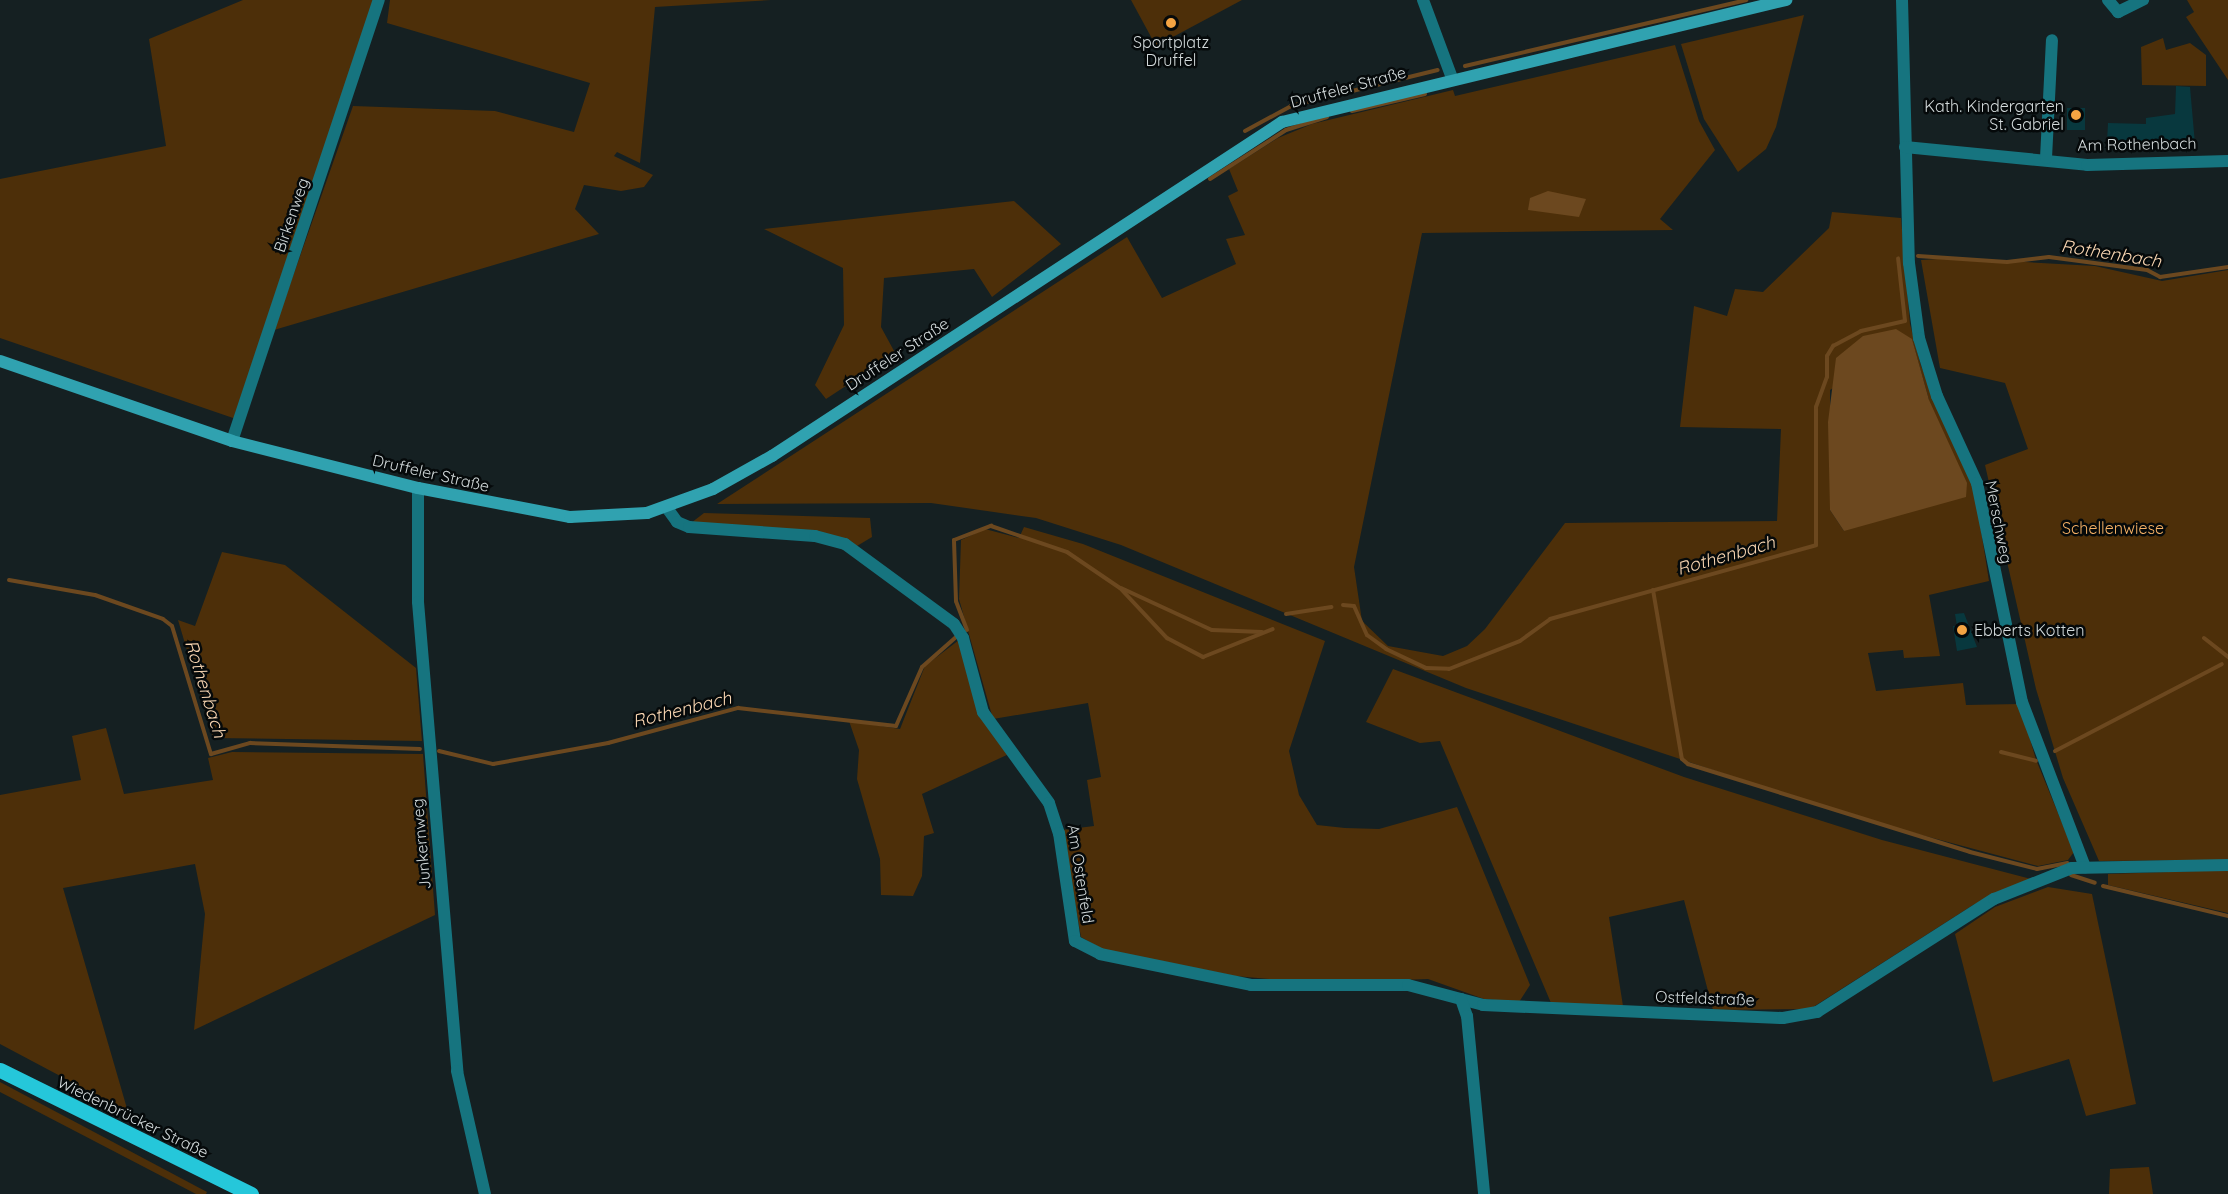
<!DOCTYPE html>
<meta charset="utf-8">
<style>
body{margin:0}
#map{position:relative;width:2228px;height:1194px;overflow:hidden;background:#152022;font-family:Quicksand,sans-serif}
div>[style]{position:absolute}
.green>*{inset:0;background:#4d2f09}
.water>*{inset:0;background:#6c481f}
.stream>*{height:4px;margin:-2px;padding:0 2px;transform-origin:2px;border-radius:2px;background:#6c481f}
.building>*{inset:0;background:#08383e}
.street>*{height:12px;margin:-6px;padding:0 6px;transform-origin:6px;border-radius:6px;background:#16747f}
.secondary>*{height:12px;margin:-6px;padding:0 6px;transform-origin:6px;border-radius:6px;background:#30a2b0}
.primary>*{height:15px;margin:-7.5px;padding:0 7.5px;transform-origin:7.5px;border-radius:7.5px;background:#25c7da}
.dots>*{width:16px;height:16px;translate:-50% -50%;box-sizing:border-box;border:3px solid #05090a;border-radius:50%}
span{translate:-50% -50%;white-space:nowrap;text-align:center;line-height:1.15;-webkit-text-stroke:5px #05090a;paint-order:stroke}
.poi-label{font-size:16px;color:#d3dadb}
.right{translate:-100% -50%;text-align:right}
.left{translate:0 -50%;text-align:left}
.street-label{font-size:16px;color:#d3dadb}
.park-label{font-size:16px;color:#f7b266}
.water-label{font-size:18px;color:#f9d6b2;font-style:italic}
</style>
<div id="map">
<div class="green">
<i style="clip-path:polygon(243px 0,374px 0,236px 419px,0 338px,0 179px,166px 146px,149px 39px)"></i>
<i style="clip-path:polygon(390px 0,771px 0,655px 7px,640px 163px,617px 152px,614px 156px,653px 175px,644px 187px,621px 191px,584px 185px,575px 209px,599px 234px,274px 330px,353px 106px,495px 111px,574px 132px,590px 83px,387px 23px)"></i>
<i style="clip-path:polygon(1131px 0,1242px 0,1156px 46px)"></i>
<i style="clip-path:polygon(2187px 0,2228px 0,2228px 80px,2186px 17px,2194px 12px)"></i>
<i style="clip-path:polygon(1804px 15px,1776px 127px,1766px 149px,1738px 172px,1704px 119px,1681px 44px)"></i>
<i style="clip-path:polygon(2163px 38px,2166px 50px,2190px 43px,2206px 55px,2206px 86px,2142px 85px,2141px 47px)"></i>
<i style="clip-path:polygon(evenodd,1675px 45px,1699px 121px,1715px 150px,1660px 219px,1673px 230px,1422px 233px,1354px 567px,1362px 621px,1388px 646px,1443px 656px,1467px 646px,1485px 629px,1565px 523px,1777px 521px,1781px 429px,1680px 427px,1694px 306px,1727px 316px,1735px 289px,1763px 292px,1829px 228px,1832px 212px,1901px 218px,1910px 324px,1921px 366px,1974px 486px,1989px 581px,1929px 595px,1940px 656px,1904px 658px,1903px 650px,1868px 653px,1876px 691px,1963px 683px,1966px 705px,2020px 704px,2036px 760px,2001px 753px,2037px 762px,2074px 852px,2068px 860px,2038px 866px,1858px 818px,1466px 688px,1121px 545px,1036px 518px,931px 503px,717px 504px,1127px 237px,1162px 298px,1236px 264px,1226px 239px,1245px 235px,1228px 196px,1238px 191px,1229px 169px,1278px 138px,1312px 124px,1453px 90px,1455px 96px,1675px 45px,1912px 340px,1929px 400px,1844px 531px,1830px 510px,1830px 390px,1912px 340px)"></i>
<i style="clip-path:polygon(1014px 201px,1061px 244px,992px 297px,974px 269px,884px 278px,881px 327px,899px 360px,864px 374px,826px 399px,815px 385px,844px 325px,843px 268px,764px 229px)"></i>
<i style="clip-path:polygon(1954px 258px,2095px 266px,2162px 281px,2228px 270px,2228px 860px,2099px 861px,2063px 778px,2036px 689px,1985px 465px,2028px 449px,2005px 383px,1940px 368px,1921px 260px)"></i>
<i style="clip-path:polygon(704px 513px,870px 518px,872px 537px,857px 546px,691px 523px)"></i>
<i style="clip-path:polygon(1024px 527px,1083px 544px,1325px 641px,1289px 751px,1299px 795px,1317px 825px,1345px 828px,1379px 829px,1457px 807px,1530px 985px,1519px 1002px,1484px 999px,1428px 979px,1317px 983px,1235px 976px,1102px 949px,1081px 937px,1062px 830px,1094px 826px,1087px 780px,1101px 777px,1088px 703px,993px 719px,959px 599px,961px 540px,985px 529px,1019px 538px)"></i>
<i style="clip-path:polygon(222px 552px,285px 565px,416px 668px,422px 741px,213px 738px,178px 620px,195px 626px)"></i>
<i style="clip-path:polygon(959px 640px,972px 691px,1009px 754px,922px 794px,934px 833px,924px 836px,922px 876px,913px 896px,881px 895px,880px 859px,857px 779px,859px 750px,849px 721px,900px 729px,925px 666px)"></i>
<i style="clip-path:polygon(1393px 669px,1684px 777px,1882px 840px,2031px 879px,1973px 905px,1810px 1009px,1713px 1010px,1684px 900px,1609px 917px,1623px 1006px,1551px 1003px,1440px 741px,1420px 743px,1366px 722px)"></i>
<i style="clip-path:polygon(106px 728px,124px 794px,213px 780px,208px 758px,232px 752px,423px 754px,435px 915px,194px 1030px,205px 914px,195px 864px,63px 888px,128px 1112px,0 1044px,0 795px,81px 780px,72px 736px)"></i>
<i style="clip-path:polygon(2228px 870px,2228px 913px,2108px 885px,2108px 874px)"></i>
<i style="clip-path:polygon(2048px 887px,2092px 894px,2136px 1104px,2086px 1116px,2069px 1059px,1993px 1082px,1955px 934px,1995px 907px)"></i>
<i style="clip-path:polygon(0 1082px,207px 1192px,206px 1194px,196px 1194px,0 1092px)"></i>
<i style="clip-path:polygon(2149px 1167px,2153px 1194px,2109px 1194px,2110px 1169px)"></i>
</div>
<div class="water">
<i style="clip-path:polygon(1548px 191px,1586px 199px,1579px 217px,1528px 210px,1530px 198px)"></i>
<i style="clip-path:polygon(1896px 329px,1912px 339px,1929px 400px,1967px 483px,1966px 497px,1844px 531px,1830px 510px,1828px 422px,1836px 358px,1863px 336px)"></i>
</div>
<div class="stream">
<i style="left:1465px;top:66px;width:289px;rotate:-13.2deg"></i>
<i style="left:1352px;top:111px;width:75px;rotate:-13.1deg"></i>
<i style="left:1245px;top:131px;width:52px;rotate:-28.5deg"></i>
<i style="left:1291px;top:106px;width:151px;rotate:-13.8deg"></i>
<i style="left:1210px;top:179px;width:90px;rotate:-32.8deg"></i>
<i style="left:1286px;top:130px;width:43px;rotate:-17.6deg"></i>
<i style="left:1918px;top:256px;width:89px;rotate:3.9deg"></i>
<i style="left:2007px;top:262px;width:42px;rotate:-6.8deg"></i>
<i style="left:2049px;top:257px;width:99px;rotate:7.6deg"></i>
<i style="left:2147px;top:270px;width:15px;rotate:28deg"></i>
<i style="left:2160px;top:277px;width:69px;rotate:-8.4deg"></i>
<i style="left:9px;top:580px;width:87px;rotate:9.9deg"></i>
<i style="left:95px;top:595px;width:72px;rotate:19.4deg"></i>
<i style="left:163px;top:619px;width:11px;rotate:38deg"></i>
<i style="left:172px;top:626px;width:134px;rotate:73.1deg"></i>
<i style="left:211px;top:754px;width:41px;rotate:-15.8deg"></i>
<i style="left:250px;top:743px;width:170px;rotate:2deg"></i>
<i style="left:1121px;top:588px;width:100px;rotate:24.8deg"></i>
<i style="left:1212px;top:630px;width:50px;rotate:2.3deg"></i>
<i style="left:1653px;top:590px;width:171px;rotate:80.3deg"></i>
<i style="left:1682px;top:759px;width:8px;rotate:40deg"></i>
<i style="left:1688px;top:764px;width:295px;rotate:17.3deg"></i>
<i style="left:1970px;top:852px;width:69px;rotate:14.2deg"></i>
<i style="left:2037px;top:869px;width:31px;rotate:-11deg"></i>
<i style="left:1343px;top:605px;width:11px;rotate:5deg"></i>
<i style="left:1354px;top:606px;width:32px;rotate:66deg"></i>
<i style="left:1367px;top:635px;width:24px;rotate:36deg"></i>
<i style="left:1386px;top:649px;width:44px;rotate:25.4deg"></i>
<i style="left:1426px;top:668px;width:23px;rotate:2deg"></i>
<i style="left:1449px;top:669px;width:76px;rotate:-21.5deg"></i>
<i style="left:1520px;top:641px;width:37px;rotate:-36deg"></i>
<i style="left:1550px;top:619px;width:276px;rotate:-15.5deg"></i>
<i style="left:1816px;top:545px;width:138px;rotate:-90deg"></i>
<i style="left:1816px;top:407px;width:32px;rotate:-70deg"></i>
<i style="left:1827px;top:377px;width:21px;rotate:-90deg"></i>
<i style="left:1827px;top:356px;width:12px;rotate:-59deg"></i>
<i style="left:1833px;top:346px;width:32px;rotate:-28deg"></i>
<i style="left:1861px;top:331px;width:45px;rotate:-12.8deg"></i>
<i style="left:1905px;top:321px;width:63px;rotate:-96.3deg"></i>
<i style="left:1286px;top:614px;width:46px;rotate:-8.8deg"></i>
<i style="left:967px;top:630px;width:31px;rotate:-111deg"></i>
<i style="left:956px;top:601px;width:61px;rotate:-91.9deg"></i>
<i style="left:954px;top:540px;width:40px;rotate:-21deg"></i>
<i style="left:991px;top:526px;width:80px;rotate:18.9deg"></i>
<i style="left:1067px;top:552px;width:64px;rotate:34.2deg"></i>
<i style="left:1120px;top:588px;width:69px;rotate:46.8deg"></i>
<i style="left:1167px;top:638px;width:41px;rotate:27.8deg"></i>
<i style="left:1203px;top:657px;width:75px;rotate:-21.8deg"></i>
<i style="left:2204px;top:638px;width:31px;rotate:38deg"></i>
<i style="left:439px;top:751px;width:56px;rotate:13.5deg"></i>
<i style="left:493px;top:764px;width:117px;rotate:-10.3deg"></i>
<i style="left:608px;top:743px;width:135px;rotate:-15.1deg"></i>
<i style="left:738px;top:708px;width:159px;rotate:6.5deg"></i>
<i style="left:896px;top:726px;width:64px;rotate:-66.2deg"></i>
<i style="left:922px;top:667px;width:45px;rotate:-41.4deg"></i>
<i style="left:2055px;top:751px;width:188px;rotate:-27.5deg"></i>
<i style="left:2001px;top:752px;width:36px;rotate:14deg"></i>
<i style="left:2071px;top:875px;width:25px;rotate:18deg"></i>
<i style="left:2103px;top:886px;width:129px;rotate:13.5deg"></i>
</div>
<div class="building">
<i style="clip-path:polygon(2176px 86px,2190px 87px,2195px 144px,2107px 143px,2108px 123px,2146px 124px,2146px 118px,2175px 114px)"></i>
<i style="clip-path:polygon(2067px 108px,2085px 108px,2085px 130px,2067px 130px)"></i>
<i style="clip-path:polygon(1964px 613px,1977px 647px,1957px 651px,1953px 626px,1957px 626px,1955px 614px)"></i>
</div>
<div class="street">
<i style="left:1423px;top:0;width:83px;rotate:69.6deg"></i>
<i style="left:1902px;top:0;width:263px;rotate:88.5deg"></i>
<i style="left:1909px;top:263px;width:76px;rotate:82.4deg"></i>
<i style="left:1919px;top:338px;width:61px;rotate:72.8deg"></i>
<i style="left:1937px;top:396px;width:96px;rotate:65.3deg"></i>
<i style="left:1977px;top:483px;width:224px;rotate:78.4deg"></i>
<i style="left:2022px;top:702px;width:177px;rotate:69.1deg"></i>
<i style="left:2108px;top:0;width:16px;rotate:50deg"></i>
<i style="left:2118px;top:12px;width:28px;rotate:-26deg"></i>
<i style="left:1905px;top:147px;width:183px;rotate:5.6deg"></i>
<i style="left:2087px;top:165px;width:141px;rotate:-1.6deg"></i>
<i style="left:2046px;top:158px;width:118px;rotate:-87.1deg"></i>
<i style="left:232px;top:441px;width:465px;rotate:-71.6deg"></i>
<i style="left:418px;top:488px;width:114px;rotate:90deg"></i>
<i style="left:418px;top:602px;width:471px;rotate:85.2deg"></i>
<i style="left:457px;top:1071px;width:126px;rotate:77.2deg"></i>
<i style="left:667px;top:508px;width:17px;rotate:54deg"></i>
<i style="left:677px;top:522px;width:13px;rotate:23deg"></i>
<i style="left:689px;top:527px;width:126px;rotate:4.1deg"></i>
<i style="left:815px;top:536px;width:31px;rotate:15deg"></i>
<i style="left:845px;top:544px;width:135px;rotate:36.3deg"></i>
<i style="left:954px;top:624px;width:17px;rotate:57deg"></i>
<i style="left:963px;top:638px;width:77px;rotate:74.9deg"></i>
<i style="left:983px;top:712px;width:112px;rotate:54deg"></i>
<i style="left:1049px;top:803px;width:32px;rotate:72deg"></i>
<i style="left:1059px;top:833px;width:109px;rotate:81.6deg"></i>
<i style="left:1075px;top:941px;width:28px;rotate:27deg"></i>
<i style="left:1100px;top:954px;width:154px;rotate:11.6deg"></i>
<i style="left:1251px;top:985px;width:157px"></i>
<i style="left:1408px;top:985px;width:78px;rotate:14.9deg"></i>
<i style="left:1483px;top:1005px;width:300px;rotate:2.5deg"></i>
<i style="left:1783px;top:1018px;width:35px;rotate:-10deg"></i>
<i style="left:1817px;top:1012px;width:210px;rotate:-32.6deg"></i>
<i style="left:1994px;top:899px;width:84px;rotate:-21.7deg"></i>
<i style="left:2072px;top:868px;width:156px;rotate:-1.1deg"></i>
<i style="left:1461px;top:999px;width:18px;rotate:71deg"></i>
<i style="left:1467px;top:1016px;width:179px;rotate:84.5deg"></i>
</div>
<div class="secondary">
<i style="left:0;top:361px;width:245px;rotate:19deg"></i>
<i style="left:232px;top:441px;width:192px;rotate:14.2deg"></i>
<i style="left:418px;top:488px;width:155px;rotate:10.8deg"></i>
<i style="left:570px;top:517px;width:77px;rotate:-3deg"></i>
<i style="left:647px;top:513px;width:70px;rotate:-20deg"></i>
<i style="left:713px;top:489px;width:68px;rotate:-29.2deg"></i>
<i style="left:772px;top:456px;width:610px;rotate:-33.22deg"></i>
<i style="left:1282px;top:122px;width:519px;rotate:-13.61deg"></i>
</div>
<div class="primary">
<i style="left:0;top:1070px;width:280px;rotate:26.3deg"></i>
</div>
<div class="dots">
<i style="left:1171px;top:23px;background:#f4a443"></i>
<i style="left:2076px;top:115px;background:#f4a443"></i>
<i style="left:1962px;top:630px;background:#f4a443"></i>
</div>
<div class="poi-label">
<span style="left:1171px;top:51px">Sportplatz<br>Druffel</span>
<span class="right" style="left:2064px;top:115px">Kath. Kindergarten<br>St. Gabriel</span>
<span class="left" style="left:1974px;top:630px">Ebberts Kotten</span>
</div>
<div class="street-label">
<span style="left:1348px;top:87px;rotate:-15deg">Druffeler Straße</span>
<span style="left:2137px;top:144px;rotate:-1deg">Am Rothenbach</span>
<span style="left:291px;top:215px;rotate:-71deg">Birkenweg</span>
<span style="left:897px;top:354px;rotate:-33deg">Druffeler Straße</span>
<span style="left:431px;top:473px;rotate:13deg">Druffeler Straße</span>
<span style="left:1999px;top:522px;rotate:79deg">Merschweg</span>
<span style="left:421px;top:844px;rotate:-95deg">Junkernweg</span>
<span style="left:1081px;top:874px;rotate:81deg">Am Ostenfeld</span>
<span style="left:1705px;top:998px;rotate:2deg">Ostfeldstraße</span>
<span style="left:133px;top:1117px;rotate:26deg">Wiedenbrücker Straße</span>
</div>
<div class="park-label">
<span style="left:2113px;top:528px">Schellenwiese</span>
</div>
<div class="water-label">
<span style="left:2111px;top:254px;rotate:9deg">Rothenbach</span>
<span style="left:1726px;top:556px;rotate:-16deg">Rothenbach</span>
<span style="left:205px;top:689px;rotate:73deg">Rothenbach</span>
<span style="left:682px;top:710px;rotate:-14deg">Rothenbach</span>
</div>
</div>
